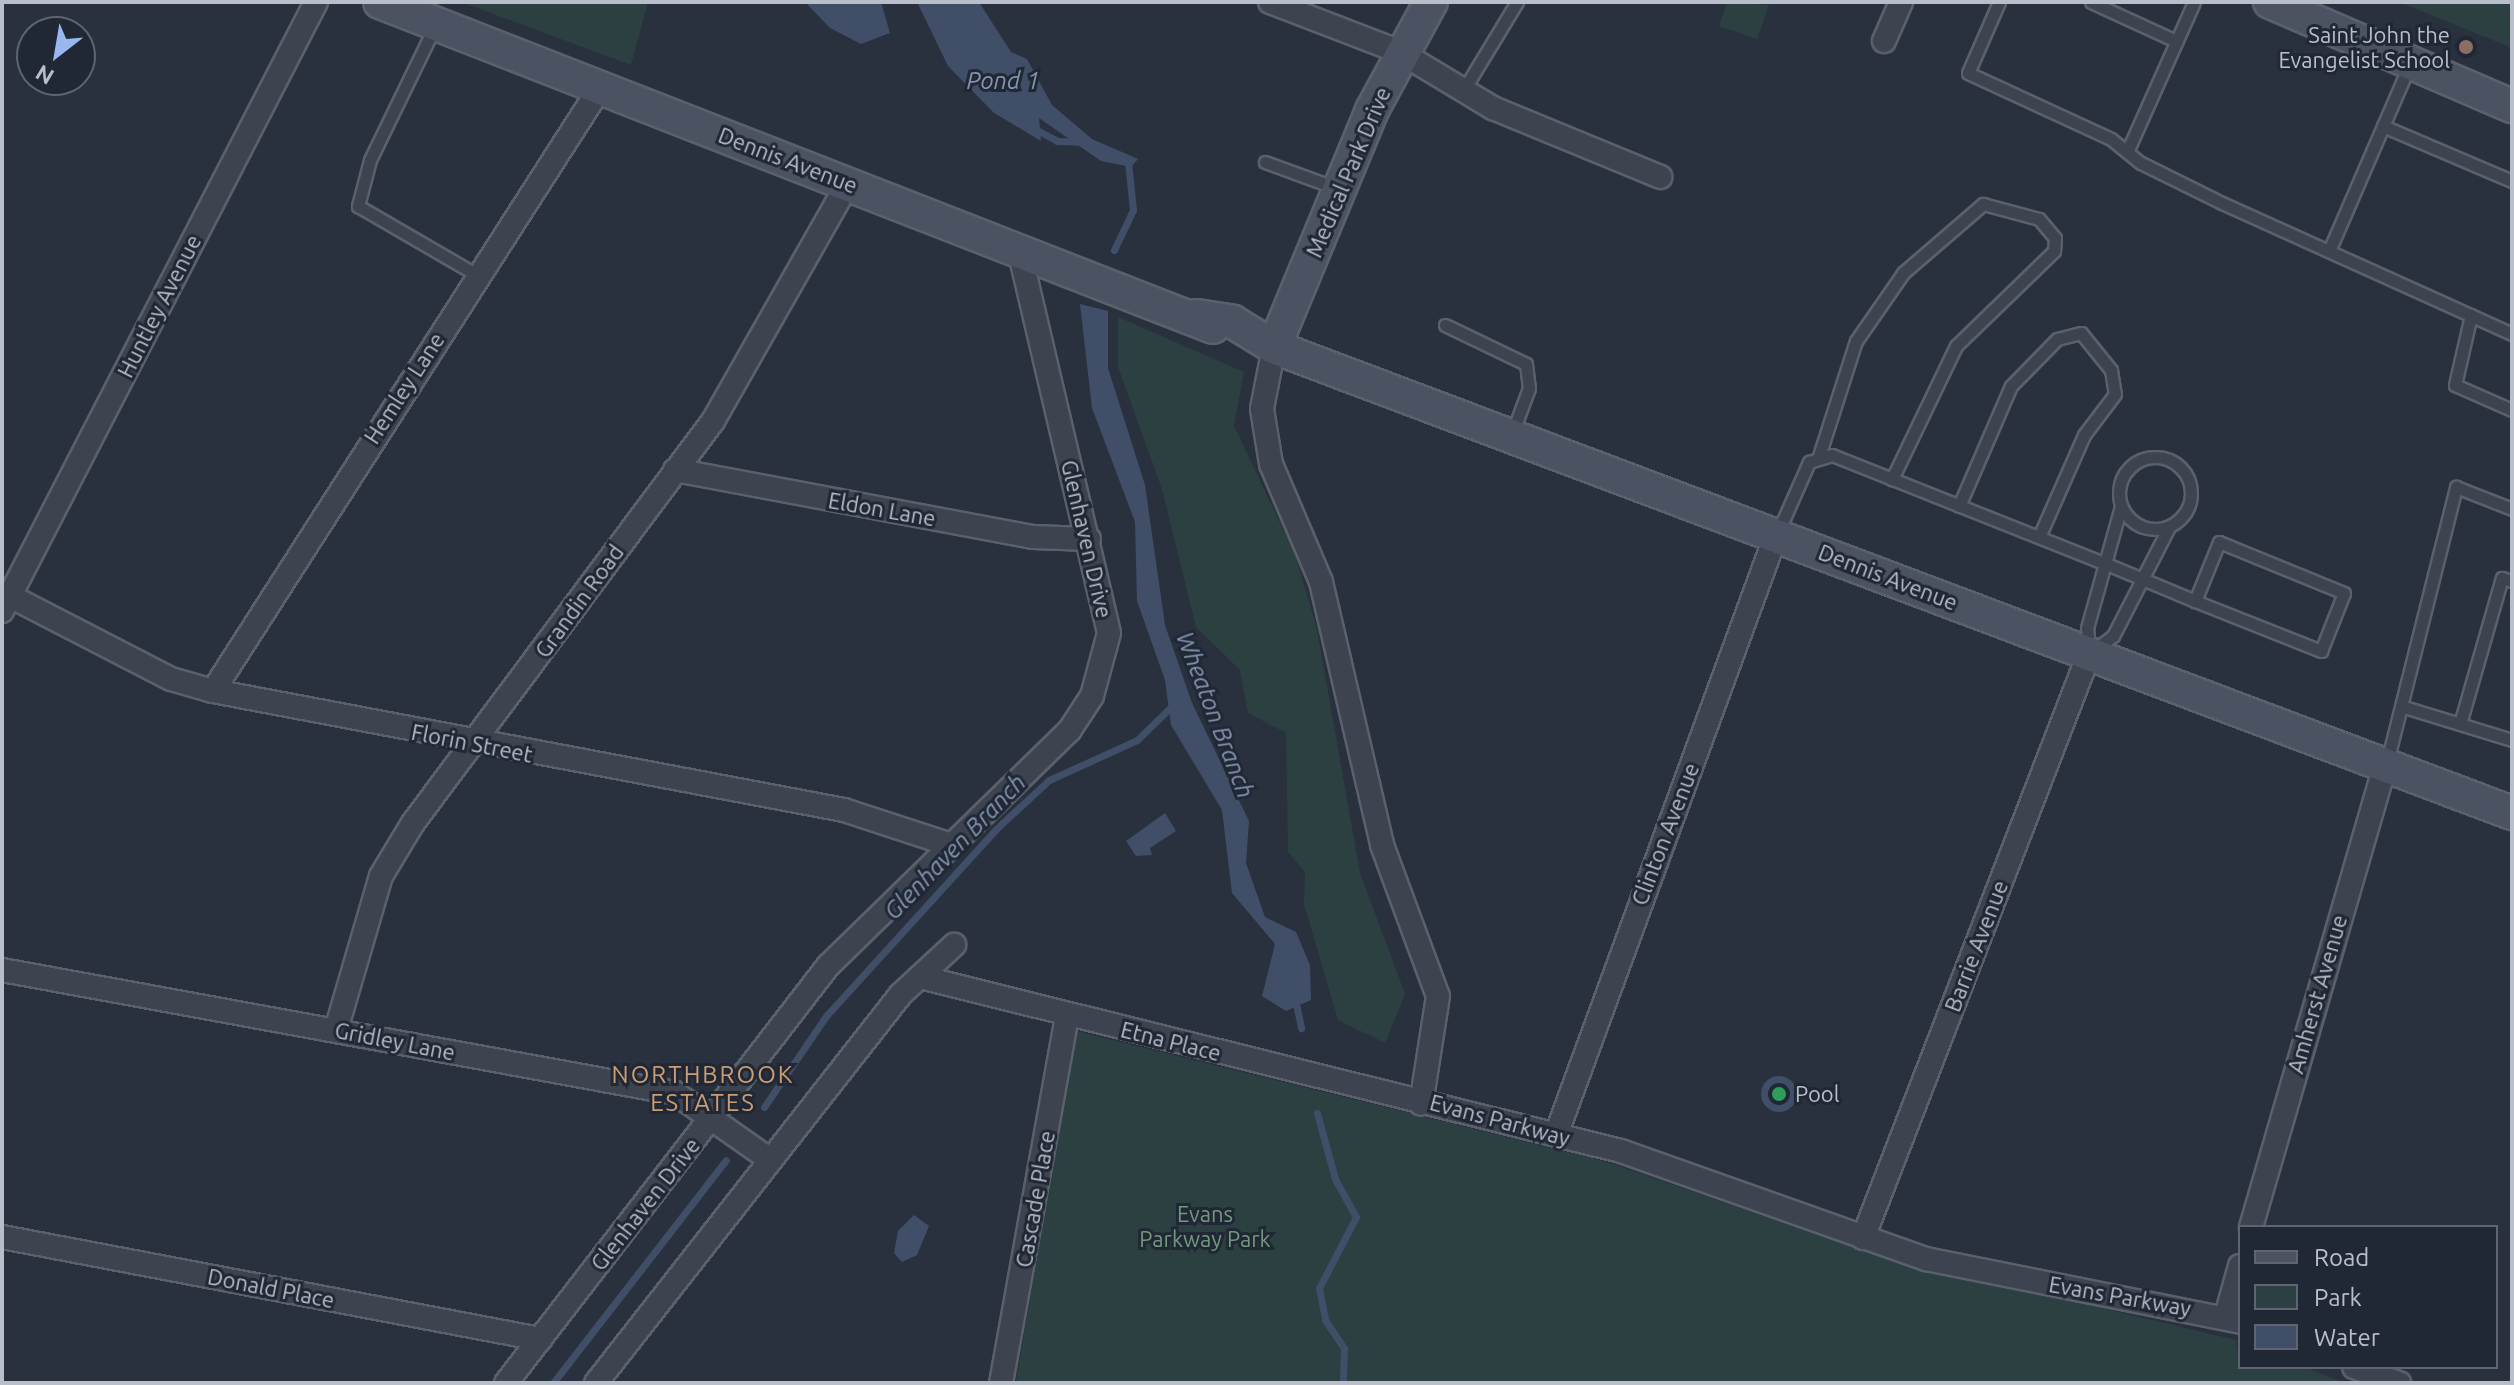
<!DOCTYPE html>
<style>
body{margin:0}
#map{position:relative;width:2514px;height:1385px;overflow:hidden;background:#29313f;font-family:Ubuntu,sans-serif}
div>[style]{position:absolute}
.green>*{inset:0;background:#2c3f41}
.water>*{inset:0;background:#404e67}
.round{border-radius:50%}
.stream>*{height:7px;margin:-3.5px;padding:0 3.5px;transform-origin:3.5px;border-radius:3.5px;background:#404e67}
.roads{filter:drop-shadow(2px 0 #5a616d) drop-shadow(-2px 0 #5a616d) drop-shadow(0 2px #5a616d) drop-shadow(0 -2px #5a616d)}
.lane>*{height:11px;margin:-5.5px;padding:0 5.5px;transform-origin:5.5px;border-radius:5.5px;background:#3d444f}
.lane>.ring{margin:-5.5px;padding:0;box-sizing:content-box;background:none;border:11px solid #3d444f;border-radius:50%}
.street>*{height:22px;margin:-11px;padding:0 11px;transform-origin:11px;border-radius:11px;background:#3d444f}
.secondary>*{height:32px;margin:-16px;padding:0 16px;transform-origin:16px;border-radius:16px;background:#4b5362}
.dots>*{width:22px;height:22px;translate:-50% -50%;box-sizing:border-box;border:4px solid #212835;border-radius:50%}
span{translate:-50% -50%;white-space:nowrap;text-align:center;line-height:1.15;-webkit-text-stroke:6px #212835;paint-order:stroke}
.poi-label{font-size:22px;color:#b9bfca}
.right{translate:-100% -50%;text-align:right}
.left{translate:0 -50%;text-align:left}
.street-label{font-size:22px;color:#b9bfca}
.park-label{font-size:22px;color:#73987d}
.water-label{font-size:24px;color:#8494ae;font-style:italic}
.neighbourhood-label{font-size:24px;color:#cc9d72;letter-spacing:2px}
.frame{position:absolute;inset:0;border:4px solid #b9bfca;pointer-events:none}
.legend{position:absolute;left:2238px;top:1225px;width:260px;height:144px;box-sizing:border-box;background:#212835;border:2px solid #5e6471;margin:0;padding:10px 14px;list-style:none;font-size:24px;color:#b9bfca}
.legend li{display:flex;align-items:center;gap:16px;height:40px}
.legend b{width:40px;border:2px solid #5e6471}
.north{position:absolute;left:16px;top:16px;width:80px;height:80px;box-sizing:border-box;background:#212835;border:2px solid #5e6471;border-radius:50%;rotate:211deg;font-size:22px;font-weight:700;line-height:32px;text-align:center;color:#b9bfca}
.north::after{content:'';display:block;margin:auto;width:28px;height:36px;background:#99b7ef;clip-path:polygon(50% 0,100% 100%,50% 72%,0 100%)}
</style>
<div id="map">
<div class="green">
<i style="clip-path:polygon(461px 2px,648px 2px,631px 65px)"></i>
<i style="clip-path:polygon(1727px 2px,1769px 5px,1757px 39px,1719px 26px)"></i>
<i style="clip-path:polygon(2399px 2px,2512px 2px,2512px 48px)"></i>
<i style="clip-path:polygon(1118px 317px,1244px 372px,1234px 426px,1295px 554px,1317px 629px,1360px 873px,1405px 994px,1385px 1043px,1338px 1020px,1304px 904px,1305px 872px,1288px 852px,1286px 733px,1248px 713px,1240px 670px,1196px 627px,1162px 489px,1118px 367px)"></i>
<i style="clip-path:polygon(1076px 1031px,1604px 1161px,1870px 1253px,2236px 1340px,2240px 1367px,2304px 1367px,2345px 1383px,1016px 1381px)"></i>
</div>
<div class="water">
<i style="clip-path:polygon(805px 2px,881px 2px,890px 33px,861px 44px,830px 28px)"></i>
<i style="clip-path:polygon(917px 2px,979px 2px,1011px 52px,1027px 59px,1052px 105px,1092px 139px,1138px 159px,1131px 167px,1101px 161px,1039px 118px,1041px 141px,994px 113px,948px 66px)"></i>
<i style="clip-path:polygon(1080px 304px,1108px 311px,1108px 368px,1145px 485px,1165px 625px,1192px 703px,1249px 821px,1246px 863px,1265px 917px,1296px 932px,1310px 965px,1311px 1000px,1286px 1011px,1262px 996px,1275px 944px,1232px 893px,1222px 810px,1171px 725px,1165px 680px,1137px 601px,1135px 522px,1092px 408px)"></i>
<i style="clip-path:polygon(1165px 813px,1176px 831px,1150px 848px,1152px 855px,1136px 856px,1126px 841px)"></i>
<i class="round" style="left:1761px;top:1076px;width:36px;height:36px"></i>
<i style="clip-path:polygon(914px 1215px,929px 1226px,917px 1255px,902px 1262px,894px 1253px,898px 1231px)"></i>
</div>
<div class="stream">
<i style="left:1033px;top:128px;width:27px;rotate:28deg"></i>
<i style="left:1057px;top:141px;width:23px;rotate:2deg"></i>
<i style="left:1114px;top:250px;width:44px;rotate:-64.6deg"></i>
<i style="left:1133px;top:210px;width:48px;rotate:-95.9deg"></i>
<i style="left:1295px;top:999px;width:30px;rotate:78deg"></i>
<i style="left:764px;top:1107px;width:110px;rotate:-55.7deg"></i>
<i style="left:826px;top:1016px;width:253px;rotate:-47.7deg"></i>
<i style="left:996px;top:829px;width:72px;rotate:-42.8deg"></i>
<i style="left:1049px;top:780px;width:97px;rotate:-24.4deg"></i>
<i style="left:1137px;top:740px;width:53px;rotate:-44.2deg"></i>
<i style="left:1317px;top:1113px;width:68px;rotate:74.7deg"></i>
<i style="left:1335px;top:1179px;width:43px;rotate:61.1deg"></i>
<i style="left:1356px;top:1217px;width:80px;rotate:117.5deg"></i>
<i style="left:1319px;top:1288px;width:33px;rotate:79deg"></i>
<i style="left:1325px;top:1320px;width:34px;rotate:56deg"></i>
<i style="left:1344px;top:1348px;width:35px;rotate:92deg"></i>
<i style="left:553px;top:1383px;width:282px;rotate:-52.2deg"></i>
</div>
<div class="roads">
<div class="lane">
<i style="left:1999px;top:2px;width:77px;rotate:113.6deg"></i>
<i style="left:1968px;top:73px;width:157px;rotate:24.8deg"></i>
<i style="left:2111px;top:139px;width:38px;rotate:39deg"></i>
<i style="left:2141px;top:163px;width:90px;rotate:26.3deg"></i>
<i style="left:2222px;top:203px;width:318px;rotate:24.3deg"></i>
<i style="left:2091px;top:2px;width:94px;rotate:24.6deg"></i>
<i style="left:435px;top:26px;width:149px;rotate:115.9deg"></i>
<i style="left:370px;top:160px;width:48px;rotate:104.6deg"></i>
<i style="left:358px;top:206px;width:138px;rotate:30.1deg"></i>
<i style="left:1463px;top:91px;width:104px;rotate:-58.8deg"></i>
<i style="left:2383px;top:126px;width:140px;rotate:23.1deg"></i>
<i style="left:2127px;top:152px;width:164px;rotate:-65.9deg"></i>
<i style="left:1265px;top:162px;width:76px;rotate:20.1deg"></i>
<i style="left:2329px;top:251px;width:204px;rotate:-66.6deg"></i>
<i style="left:2471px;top:315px;width:72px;rotate:102.9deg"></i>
<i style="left:2455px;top:385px;width:62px;rotate:23.7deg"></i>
<i style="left:1445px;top:325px;width:90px;rotate:25.7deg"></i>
<i style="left:1526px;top:364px;width:24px;rotate:83deg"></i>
<i style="left:1529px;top:388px;width:49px;rotate:110.3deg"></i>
<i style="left:1819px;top:456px;width:121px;rotate:-72.2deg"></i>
<i style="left:1856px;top:341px;width:83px;rotate:-55.3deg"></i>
<i style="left:1903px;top:273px;width:106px;rotate:-40.8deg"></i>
<i style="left:1983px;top:204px;width:58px;rotate:15deg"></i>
<i style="left:2039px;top:219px;width:25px;rotate:50deg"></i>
<i style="left:2055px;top:238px;width:13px;rotate:94deg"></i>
<i style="left:2054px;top:251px;width:136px;rotate:135.9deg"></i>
<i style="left:1956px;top:346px;width:148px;rotate:115.7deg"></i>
<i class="ring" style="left:2119px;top:457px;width:61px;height:61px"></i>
<i style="left:1959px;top:506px;width:131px;rotate:-66.6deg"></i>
<i style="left:2011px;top:386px;width:66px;rotate:-45.6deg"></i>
<i style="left:2057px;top:339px;width:25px;rotate:-14deg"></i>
<i style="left:2081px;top:333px;width:48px;rotate:51deg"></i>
<i style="left:2111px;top:370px;width:24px;rotate:81deg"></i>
<i style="left:2115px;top:394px;width:51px;rotate:127.1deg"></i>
<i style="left:2084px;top:435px;width:111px;rotate:113.8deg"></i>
<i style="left:1778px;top:532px;width:77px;rotate:-66.1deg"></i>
<i style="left:1809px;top:462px;width:24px;rotate:-17deg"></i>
<i style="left:1832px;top:455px;width:298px;rotate:21.7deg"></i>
<i style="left:2109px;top:565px;width:93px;rotate:22.7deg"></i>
<i style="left:2195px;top:601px;width:136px;rotate:21.6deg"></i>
<i style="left:2321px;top:651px;width:62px;rotate:-68.4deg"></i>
<i style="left:2344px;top:593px;width:135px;rotate:-157.8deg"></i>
<i style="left:2219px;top:542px;width:64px;rotate:112.1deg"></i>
<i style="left:2089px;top:649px;width:21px;rotate:-95deg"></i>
<i style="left:2087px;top:628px;width:127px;rotate:-74.4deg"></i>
<i style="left:2093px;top:651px;width:25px;rotate:-37deg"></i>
<i style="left:2113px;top:636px;width:123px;rotate:-62.8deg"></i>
<i style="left:2401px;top:706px;width:116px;rotate:17deg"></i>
<i style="left:2460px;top:724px;width:152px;rotate:-74deg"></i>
<i style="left:2502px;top:578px;width:10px;rotate:17deg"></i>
<i style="left:2387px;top:762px;width:284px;rotate:-75.9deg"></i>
<i style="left:2456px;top:487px;width:60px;rotate:21.4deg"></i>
</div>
<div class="street">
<i style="left:1270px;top:2px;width:139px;rotate:21deg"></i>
<i style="left:1400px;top:52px;width:109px;rotate:31.1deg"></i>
<i style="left:1493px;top:108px;width:181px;rotate:22.4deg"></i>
<i style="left:1884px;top:41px;width:43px;rotate:-66.4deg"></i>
<i style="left:1274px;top:347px;width:63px;rotate:101deg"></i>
<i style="left:1262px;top:409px;width:56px;rotate:80.7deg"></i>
<i style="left:1271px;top:464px;width:128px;rotate:67deg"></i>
<i style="left:1321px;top:582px;width:270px;rotate:76.9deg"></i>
<i style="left:1382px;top:845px;width:161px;rotate:69.7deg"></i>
<i style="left:1438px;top:996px;width:109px;rotate:98.9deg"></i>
<i style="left:675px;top:470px;width:364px;rotate:10.6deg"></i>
<i style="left:1033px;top:537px;width:56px;rotate:2deg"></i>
<i style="left:10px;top:596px;width:181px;rotate:27.3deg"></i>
<i style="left:171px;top:679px;width:44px;rotate:15.9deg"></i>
<i style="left:213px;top:691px;width:642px;rotate:10.68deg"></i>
<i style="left:844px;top:810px;width:109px;rotate:18.1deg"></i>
<i style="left:2px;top:611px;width:685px;rotate:-62.72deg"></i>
<i style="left:213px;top:691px;width:717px;rotate:-57.31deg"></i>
<i style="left:2px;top:970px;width:684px;rotate:10.36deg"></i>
<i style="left:675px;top:1093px;width:115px;rotate:35.1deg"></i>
<i style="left:920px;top:977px;width:722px;rotate:13.94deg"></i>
<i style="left:1621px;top:1151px;width:324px;rotate:19.5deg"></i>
<i style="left:1926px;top:1259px;width:320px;rotate:11.3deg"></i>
<i style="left:336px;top:1030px;width:160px;rotate:-73.7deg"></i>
<i style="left:381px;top:876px;width:62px;rotate:-58.9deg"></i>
<i style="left:413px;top:823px;width:502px;rotate:-53.27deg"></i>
<i style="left:713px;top:421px;width:274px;rotate:-60.4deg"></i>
<i style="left:1556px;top:1135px;width:639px;rotate:-69.86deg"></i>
<i style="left:2251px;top:1227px;width:483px;rotate:-73.8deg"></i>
<i style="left:2px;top:1237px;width:548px;rotate:10.74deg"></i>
<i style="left:1863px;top:1238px;width:626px;rotate:-68.84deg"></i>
<i style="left:2226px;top:1316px;width:52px;rotate:-74.4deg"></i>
<i style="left:2354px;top:1367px;width:48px;rotate:19.6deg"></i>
<i style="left:506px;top:1383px;width:527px;rotate:-52.33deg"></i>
<i style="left:828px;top:966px;width:337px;rotate:-44.3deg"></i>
<i style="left:1069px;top:731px;width:42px;rotate:-56.7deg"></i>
<i style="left:1092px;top:696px;width:65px;rotate:-74.9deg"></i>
<i style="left:1109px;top:633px;width:395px;rotate:-103.2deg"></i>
<i style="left:596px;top:1383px;width:493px;rotate:-51.9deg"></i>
<i style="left:900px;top:995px;width:74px;rotate:-42.8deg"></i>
<i style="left:1001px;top:1383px;width:374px;rotate:-79.8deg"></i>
</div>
<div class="secondary">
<i style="left:380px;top:2px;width:894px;rotate:21.31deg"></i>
<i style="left:2270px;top:2px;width:263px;rotate:23.3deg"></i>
<i style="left:1197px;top:316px;width:36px;rotate:9deg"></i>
<i style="left:1233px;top:322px;width:48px;rotate:31.4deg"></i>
<i style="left:1274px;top:347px;width:1323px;rotate:20.63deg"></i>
<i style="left:1274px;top:347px;width:256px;rotate:-67.5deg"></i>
<i style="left:1372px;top:110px;width:123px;rotate:-61.4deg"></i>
</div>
</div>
<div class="dots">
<i style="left:2466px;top:47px;background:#8d6e63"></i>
<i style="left:1779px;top:1094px;background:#2e9e5b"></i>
</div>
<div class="poi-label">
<span class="right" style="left:2450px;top:47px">Saint John the<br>Evangelist School</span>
<span class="left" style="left:1795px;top:1094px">Pool</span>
</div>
<div class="street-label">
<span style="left:788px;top:160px;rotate:21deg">Dennis Avenue</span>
<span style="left:1348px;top:172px;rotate:-67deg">Medical Park Drive</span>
<span style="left:159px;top:306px;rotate:-63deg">Huntley Avenue</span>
<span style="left:404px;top:388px;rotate:-57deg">Hemley Lane</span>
<span style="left:882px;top:509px;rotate:10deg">Eldon Lane</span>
<span style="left:1087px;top:539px;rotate:77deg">Glenhaven Drive</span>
<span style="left:1888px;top:577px;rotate:21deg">Dennis Avenue</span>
<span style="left:579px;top:601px;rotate:-54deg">Grandin Road</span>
<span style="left:472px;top:743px;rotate:11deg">Florin Street</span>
<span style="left:1665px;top:834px;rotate:-69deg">Clinton Avenue</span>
<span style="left:1976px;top:946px;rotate:-69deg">Barrie Avenue</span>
<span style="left:2317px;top:994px;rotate:-74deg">Amherst Avenue</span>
<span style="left:395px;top:1041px;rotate:11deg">Gridley Lane</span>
<span style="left:1171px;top:1041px;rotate:14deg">Etna Place</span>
<span style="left:1500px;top:1120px;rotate:15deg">Evans Parkway</span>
<span style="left:1035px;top:1199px;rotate:-80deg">Cascade Place</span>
<span style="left:645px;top:1204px;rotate:-52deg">Glenhaven Drive</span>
<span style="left:271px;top:1288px;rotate:11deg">Donald Place</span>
<span style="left:2120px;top:1296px;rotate:10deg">Evans Parkway</span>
</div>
<div class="park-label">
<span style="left:1205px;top:1226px">Evans<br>Parkway Park</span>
</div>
<div class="water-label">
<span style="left:1003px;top:81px">Pond 1</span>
<span style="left:1215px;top:715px;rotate:69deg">Wheaton Branch</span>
<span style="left:955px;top:847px;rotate:-46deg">Glenhaven Branch</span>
</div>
<div class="neighbourhood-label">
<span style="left:703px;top:1089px">NORTHBROOK<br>ESTATES</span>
</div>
<div class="frame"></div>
<ul class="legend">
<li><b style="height:10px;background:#4b5362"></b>Road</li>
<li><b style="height:22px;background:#2c3f41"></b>Park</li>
<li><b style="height:22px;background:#404e67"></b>Water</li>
</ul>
<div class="north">N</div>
</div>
